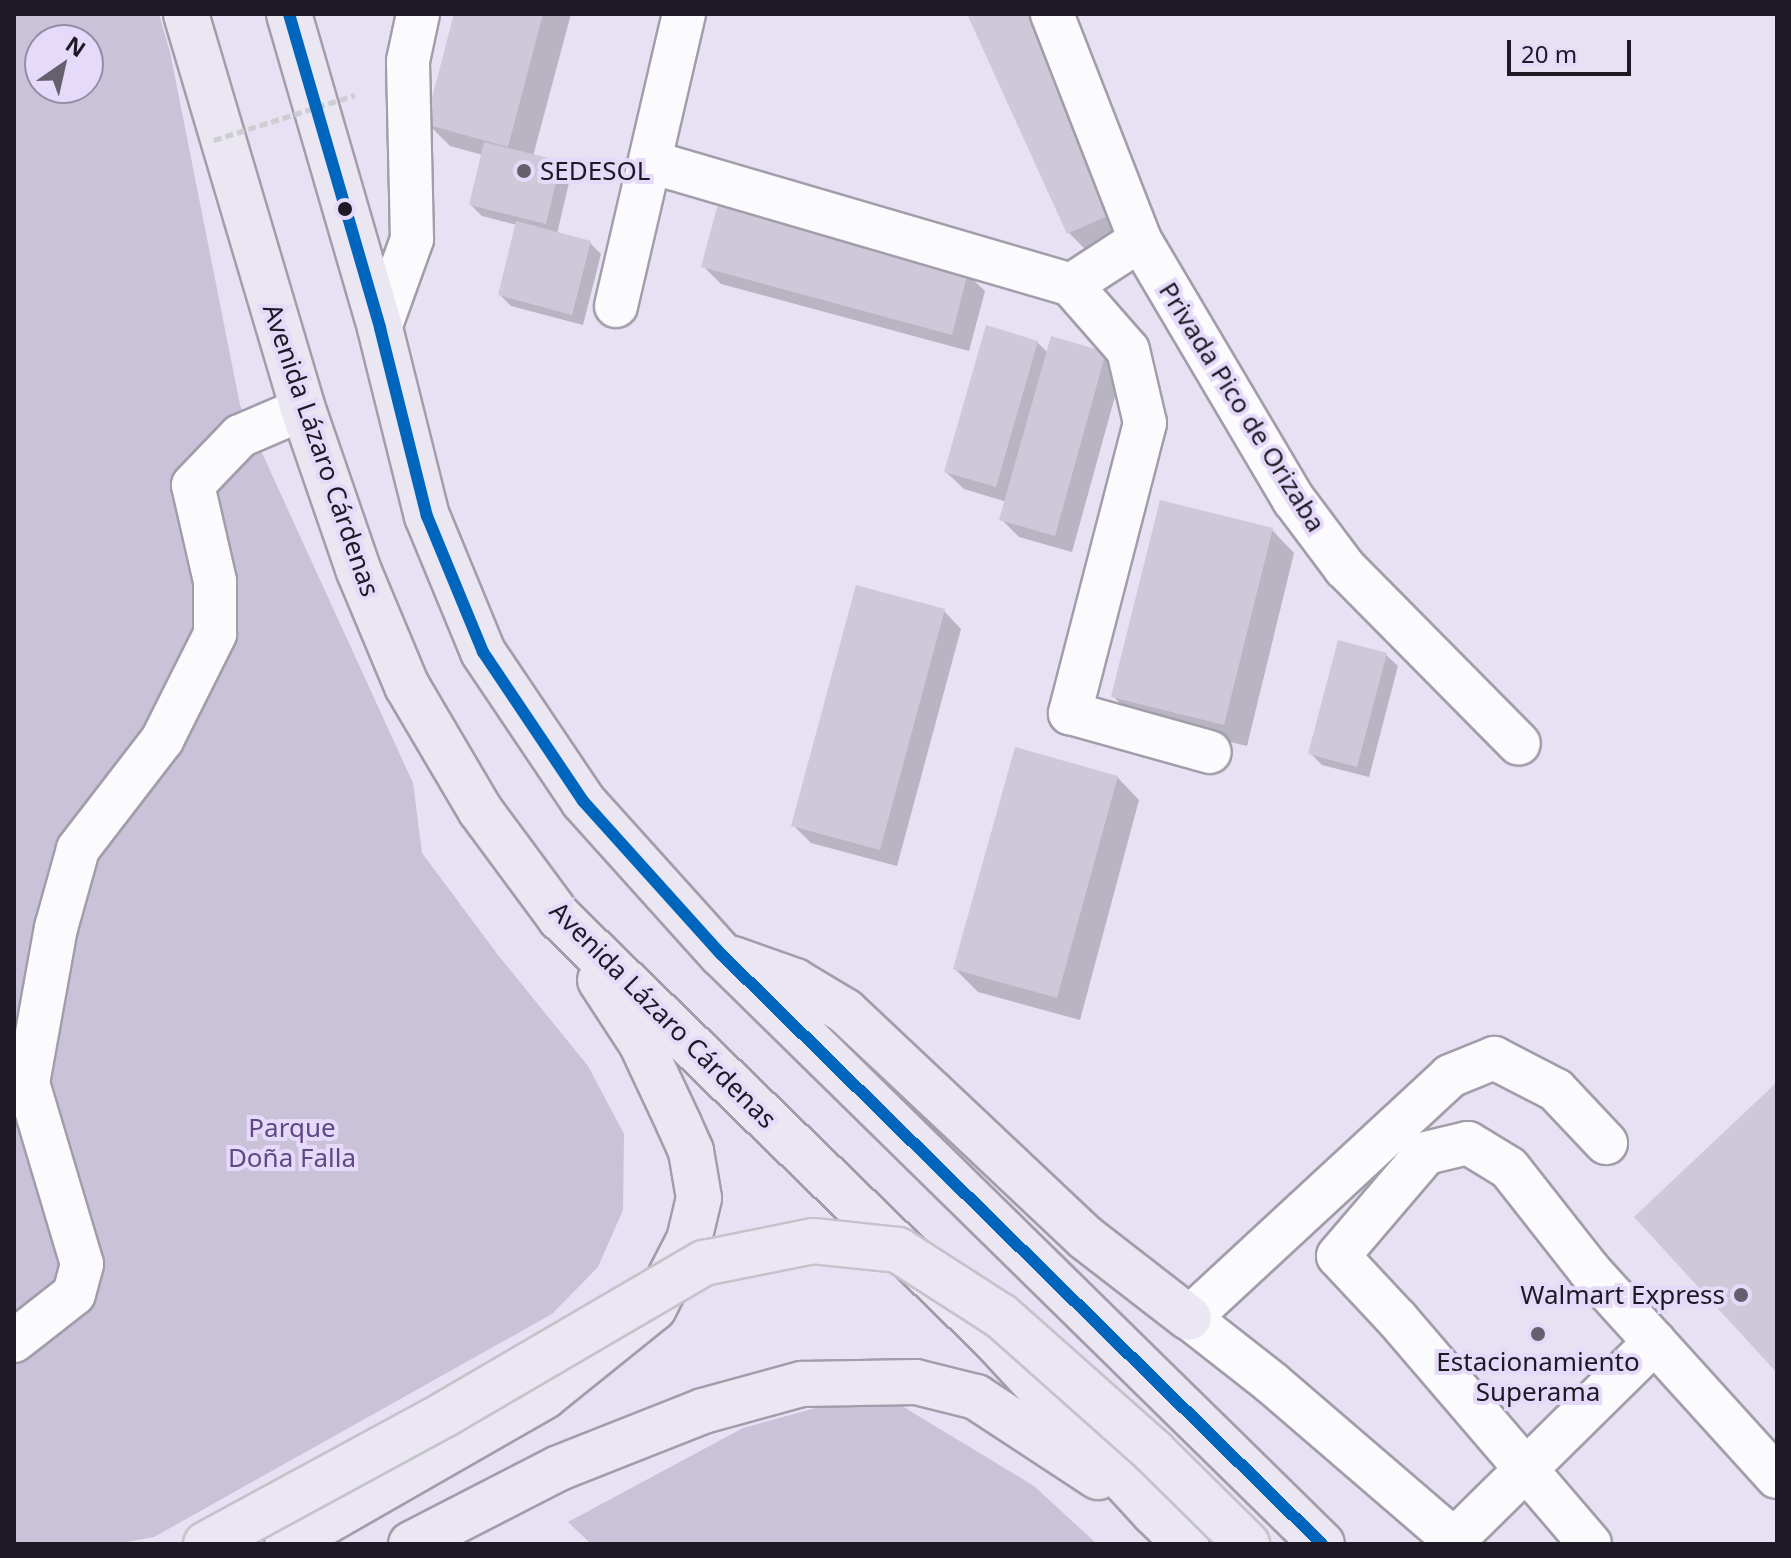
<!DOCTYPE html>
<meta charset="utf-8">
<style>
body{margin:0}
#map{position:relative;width:1791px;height:1558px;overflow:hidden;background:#e7e1f3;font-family:"Noto Sans",sans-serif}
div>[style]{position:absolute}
.green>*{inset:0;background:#cac2d9}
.shadow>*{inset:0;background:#0003}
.building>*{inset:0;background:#cec8d8}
.roads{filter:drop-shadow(2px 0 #a29daa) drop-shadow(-2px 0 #a29daa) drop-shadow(0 2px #a29daa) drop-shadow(0 -2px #a29daa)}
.minor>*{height:42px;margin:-21px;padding:0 21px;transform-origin:21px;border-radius:21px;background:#fbfafd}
.highway>*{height:44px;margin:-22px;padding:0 22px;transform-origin:22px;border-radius:22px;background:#eae6f2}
.path-bridge>*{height:5px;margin-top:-2.5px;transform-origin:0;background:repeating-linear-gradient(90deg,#cecdd2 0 8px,transparent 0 12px)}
.bridges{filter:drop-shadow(2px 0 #c5c2cb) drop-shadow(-2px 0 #c5c2cb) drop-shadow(0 2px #c5c2cb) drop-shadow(0 -2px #c5c2cb)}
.highway-bridge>*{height:44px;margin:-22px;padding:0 22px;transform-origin:22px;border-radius:22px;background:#eae6f2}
.bus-1>*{height:12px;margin:-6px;padding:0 6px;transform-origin:6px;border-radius:6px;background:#0065bd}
.dots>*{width:22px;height:22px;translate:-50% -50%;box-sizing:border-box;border:4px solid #e5dafa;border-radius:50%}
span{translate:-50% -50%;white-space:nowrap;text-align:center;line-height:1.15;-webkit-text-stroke:8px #e5dafa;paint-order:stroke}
.poi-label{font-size:26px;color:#1e1a25}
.left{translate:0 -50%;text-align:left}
.right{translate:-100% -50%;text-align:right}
.street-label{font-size:26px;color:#1e1a25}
.park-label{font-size:26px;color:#604883}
.frame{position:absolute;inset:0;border:16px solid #1e1a25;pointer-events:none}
.north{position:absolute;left:24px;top:24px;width:80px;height:80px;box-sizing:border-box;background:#e5dafa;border:2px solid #958da5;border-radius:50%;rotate:34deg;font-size:22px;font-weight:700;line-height:32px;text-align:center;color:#1e1a25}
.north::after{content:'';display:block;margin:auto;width:28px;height:36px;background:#64606d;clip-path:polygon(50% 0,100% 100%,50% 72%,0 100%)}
.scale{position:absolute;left:1507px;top:40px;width:124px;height:36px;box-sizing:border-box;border:4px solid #1e1a25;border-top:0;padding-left:10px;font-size:24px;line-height:28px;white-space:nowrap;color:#1e1a25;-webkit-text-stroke:6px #e5dafa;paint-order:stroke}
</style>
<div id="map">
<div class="green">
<i style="clip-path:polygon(evenodd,14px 14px,159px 14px,170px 52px,240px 405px,413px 783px,422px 853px,498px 955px,588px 1066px,624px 1134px,623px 1210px,598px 1267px,552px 1314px,154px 1537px,116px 1544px,14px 1544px,14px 14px,40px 40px,88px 40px,88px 88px,40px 88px,40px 40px)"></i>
<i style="clip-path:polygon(877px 1391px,1034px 1486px,1097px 1544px,591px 1544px,568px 1522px,743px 1428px)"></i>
</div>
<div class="shadow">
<i style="clip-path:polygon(457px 14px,571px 14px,533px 156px,560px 163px,571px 174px,557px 234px,590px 243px,601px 254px,583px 325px,511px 306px,500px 295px,517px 225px,482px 216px,471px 205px,483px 155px,450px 146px,428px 124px)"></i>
<i style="clip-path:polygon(970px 14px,1039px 14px,1137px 228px,1087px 251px,1069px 233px)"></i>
<i style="clip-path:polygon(703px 266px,967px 274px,985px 291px,969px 351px,721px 284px)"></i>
<i style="clip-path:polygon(1037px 342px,1048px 353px,1105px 354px,1122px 371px,1072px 552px,1019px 537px,1002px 520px,1007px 502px,964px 489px,946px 472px)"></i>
<i style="clip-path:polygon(1272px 530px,1294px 553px,1247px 746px,1136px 719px,1113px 696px)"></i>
<i style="clip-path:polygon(944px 611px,961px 629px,897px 866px,811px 843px,793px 825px)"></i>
<i style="clip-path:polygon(1386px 655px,1398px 666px,1369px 777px,1322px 765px,1310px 753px)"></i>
<i style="clip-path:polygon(1117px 777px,1139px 800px,1080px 1020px,978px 992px,955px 969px)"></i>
</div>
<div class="building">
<i style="clip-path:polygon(454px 14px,543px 14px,508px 147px,425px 124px)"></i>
<i style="clip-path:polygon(967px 14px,1031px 14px,1121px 210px,1067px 234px)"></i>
<i style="clip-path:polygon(484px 142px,561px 161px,546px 224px,469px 205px)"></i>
<i style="clip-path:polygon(718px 204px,968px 272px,952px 335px,701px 267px)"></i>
<i style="clip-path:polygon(516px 221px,591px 241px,572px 315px,498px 295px)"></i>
<i style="clip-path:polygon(986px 325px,1038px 341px,996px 487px,944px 472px)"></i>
<i style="clip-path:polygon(1051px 336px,1106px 352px,1055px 536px,999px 520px)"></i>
<i style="clip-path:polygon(1160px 500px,1273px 528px,1224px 725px,1111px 697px)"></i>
<i style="clip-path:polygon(856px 585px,945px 609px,880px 850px,791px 826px)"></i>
<i style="clip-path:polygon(1338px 640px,1387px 653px,1357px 767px,1308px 754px)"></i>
<i style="clip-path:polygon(1015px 747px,1118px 776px,1057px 998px,953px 969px)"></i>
<i style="clip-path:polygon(1777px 1082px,1777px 1373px,1634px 1217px)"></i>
</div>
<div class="roads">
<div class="minor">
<i style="left:1052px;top:14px;width:243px;rotate:68.7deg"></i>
<i style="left:1140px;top:240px;width:302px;rotate:59.4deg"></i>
<i style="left:1294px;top:500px;width:85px;rotate:53.1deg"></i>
<i style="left:1345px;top:568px;width:247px;rotate:45.3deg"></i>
<i style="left:651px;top:162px;width:438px;rotate:16.3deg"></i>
<i style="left:1140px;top:240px;width:82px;rotate:146.9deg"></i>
<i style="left:1071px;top:285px;width:86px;rotate:48.8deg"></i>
<i style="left:1128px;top:350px;width:75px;rotate:76.9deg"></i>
<i style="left:1145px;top:423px;width:300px;rotate:104.5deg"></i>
<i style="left:1070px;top:713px;width:145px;rotate:15.6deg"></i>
<i style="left:616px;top:306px;width:300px;rotate:-76.9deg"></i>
<i style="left:380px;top:328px;width:95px;rotate:-70.2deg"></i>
<i style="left:412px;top:239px;width:178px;rotate:-91.3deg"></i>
<i style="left:408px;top:61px;width:48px;rotate:-78deg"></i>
<i style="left:14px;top:1096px;width:19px;rotate:-43deg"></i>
<i style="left:28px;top:1083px;width:158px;rotate:-79.8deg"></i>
<i style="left:56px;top:928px;width:82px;rotate:-74.4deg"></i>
<i style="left:78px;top:849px;width:138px;rotate:-52.4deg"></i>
<i style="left:162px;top:740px;width:119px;rotate:-63.4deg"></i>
<i style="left:215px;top:634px;width:53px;rotate:-90deg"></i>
<i style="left:215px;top:581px;width:98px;rotate:-102.9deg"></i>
<i style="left:193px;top:485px;width:68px;rotate:-46.2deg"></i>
<i style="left:240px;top:436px;width:69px;rotate:-23.2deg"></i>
<i style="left:14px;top:1341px;width:76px;rotate:-38.1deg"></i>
<i style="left:74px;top:1294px;width:31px;rotate:-75deg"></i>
<i style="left:82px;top:1264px;width:189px;rotate:-106.6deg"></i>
<i style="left:1454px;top:1540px;width:282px;rotate:-44.6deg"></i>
<i style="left:1459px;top:1544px;width:247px;rotate:-139.3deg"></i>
<i style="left:1272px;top:1383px;width:105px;rotate:-141.9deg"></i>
<i style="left:1189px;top:1318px;width:356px;rotate:-42.8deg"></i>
<i style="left:1450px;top:1076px;width:48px;rotate:-22.2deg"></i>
<i style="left:1494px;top:1058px;width:70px;rotate:27.3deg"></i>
<i style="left:1556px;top:1090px;width:73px;rotate:46.7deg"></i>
<i style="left:1590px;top:1544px;width:296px;rotate:-130.6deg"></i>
<i style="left:1397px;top:1319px;width:86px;rotate:-133.1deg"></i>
<i style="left:1338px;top:1256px;width:135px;rotate:-49.5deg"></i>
<i style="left:1426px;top:1153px;width:43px;rotate:-13.4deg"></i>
<i style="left:1468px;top:1143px;width:48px;rotate:31.4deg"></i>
<i style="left:1509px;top:1168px;width:131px;rotate:51.8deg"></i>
<i style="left:1590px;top:1271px;width:278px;rotate:47.8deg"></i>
</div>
<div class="highway">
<i style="left:186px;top:14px;width:412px;rotate:73.5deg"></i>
<i style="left:303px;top:409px;width:169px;rotate:71deg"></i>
<i style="left:358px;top:569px;width:127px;rotate:67.3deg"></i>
<i style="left:407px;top:686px;width:144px;rotate:59.5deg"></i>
<i style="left:480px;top:810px;width:134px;rotate:53.5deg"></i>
<i style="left:560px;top:918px;width:605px;rotate:44.13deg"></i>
<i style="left:994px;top:1339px;width:236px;rotate:47.4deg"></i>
<i style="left:1154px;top:1513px;width:45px;rotate:44.1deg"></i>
<i style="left:289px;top:14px;width:327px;rotate:73.8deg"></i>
<i style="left:380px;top:328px;width:194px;rotate:76deg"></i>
<i style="left:427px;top:516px;width:147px;rotate:67.6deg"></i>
<i style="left:483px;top:652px;width:179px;rotate:56.1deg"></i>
<i style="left:583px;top:801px;width:206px;rotate:48deg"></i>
<i style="left:721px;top:954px;width:842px;rotate:44.47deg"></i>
<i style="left:733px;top:959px;width:66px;rotate:19.5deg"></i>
<i style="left:795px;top:981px;width:58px;rotate:31deg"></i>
<i style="left:845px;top:1011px;width:331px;rotate:43.3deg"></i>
<i style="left:1086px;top:1238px;width:130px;rotate:37.8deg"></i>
<i style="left:287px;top:1544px;width:297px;rotate:-29.8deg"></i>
<i style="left:545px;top:1396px;width:140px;rotate:-38.9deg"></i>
<i style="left:654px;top:1308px;width:76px;rotate:-62.8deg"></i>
<i style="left:689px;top:1240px;width:43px;rotate:-76.6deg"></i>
<i style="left:699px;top:1198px;width:48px;rotate:-99.7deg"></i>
<i style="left:691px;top:1151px;width:30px;rotate:-114deg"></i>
<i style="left:679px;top:1124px;width:89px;rotate:-115.1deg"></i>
<i style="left:641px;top:1043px;width:75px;rotate:-123.1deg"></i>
<i style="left:411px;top:1544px;width:166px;rotate:-27.2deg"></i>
<i style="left:559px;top:1468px;width:155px;rotate:-21.6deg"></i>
<i style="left:703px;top:1411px;width:103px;rotate:-15.3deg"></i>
<i style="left:802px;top:1384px;width:114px;rotate:-1deg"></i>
<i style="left:916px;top:1382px;width:62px;rotate:14deg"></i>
<i style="left:976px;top:1397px;width:146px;rotate:33.3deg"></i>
</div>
</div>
<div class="path-bridge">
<i style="left:214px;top:140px;width:148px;rotate:-17.7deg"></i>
</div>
<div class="bridges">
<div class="highway-bridge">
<i style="left:206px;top:1544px;width:274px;rotate:-28.5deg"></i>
<i style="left:447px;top:1413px;width:298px;rotate:-30.3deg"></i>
<i style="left:704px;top:1263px;width:111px;rotate:-11.4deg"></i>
<i style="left:813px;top:1241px;width:85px;rotate:6deg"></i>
<i style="left:898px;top:1250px;width:122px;rotate:32.7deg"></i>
<i style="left:1001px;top:1316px;width:205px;rotate:41.6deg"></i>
<i style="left:1154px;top:1452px;width:131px;rotate:44.7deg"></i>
</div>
</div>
<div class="bus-1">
<i style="left:289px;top:14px;width:327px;rotate:73.8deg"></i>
<i style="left:380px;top:328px;width:194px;rotate:76deg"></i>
<i style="left:427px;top:516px;width:147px;rotate:67.6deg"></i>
<i style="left:483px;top:652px;width:179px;rotate:56.1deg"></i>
<i style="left:583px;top:801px;width:206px;rotate:48deg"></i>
<i style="left:721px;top:954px;width:842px;rotate:44.47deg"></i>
</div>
<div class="dots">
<i style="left:524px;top:171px;background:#64606d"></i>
<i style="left:345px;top:209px;background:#1e1a25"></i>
<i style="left:1741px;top:1295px;background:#64606d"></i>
<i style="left:1538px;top:1334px;background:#64606d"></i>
</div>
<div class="poi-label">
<span class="left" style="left:540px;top:171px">SEDESOL</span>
<span class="right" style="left:1725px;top:1295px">Walmart Express</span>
<span style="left:1538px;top:1377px">Estacionamiento<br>Superama</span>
</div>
<div class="street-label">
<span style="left:1242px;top:407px;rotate:58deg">Privada Pico de Orizaba</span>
<span style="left:321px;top:450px;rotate:71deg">Avenida Lázaro Cárdenas</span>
<span style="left:663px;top:1015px;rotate:45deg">Avenida Lázaro Cárdenas</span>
</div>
<div class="park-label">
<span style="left:292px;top:1143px">Parque<br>Doña Falla</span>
</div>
<div class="frame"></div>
<div class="north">N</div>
<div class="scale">20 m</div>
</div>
